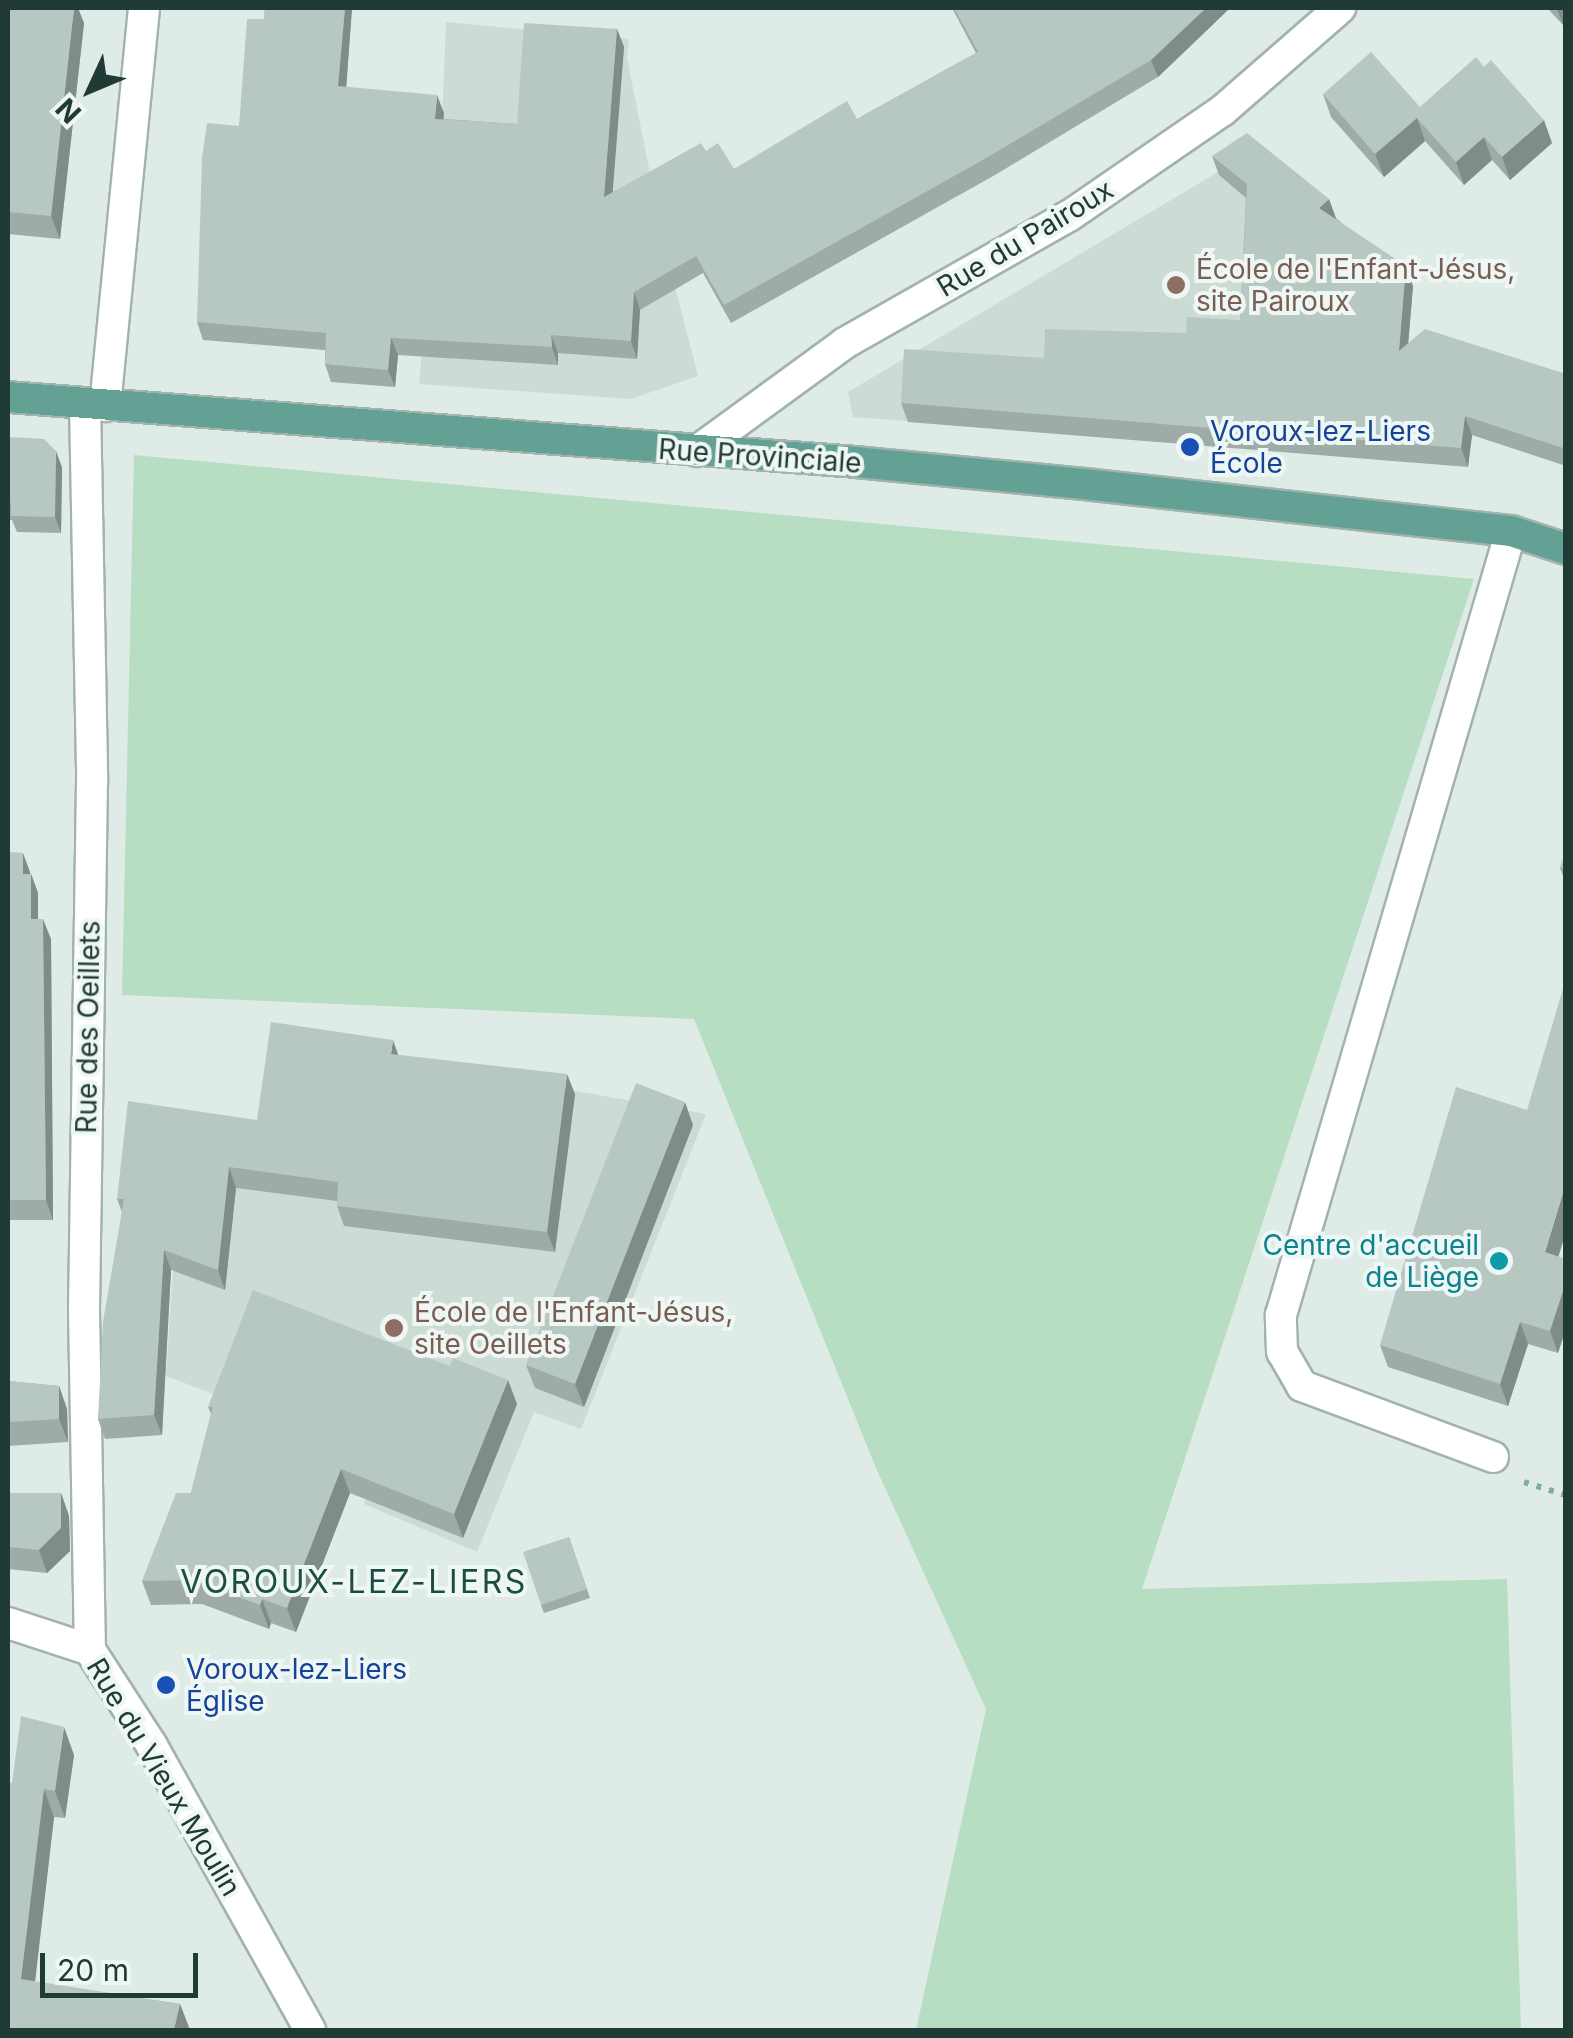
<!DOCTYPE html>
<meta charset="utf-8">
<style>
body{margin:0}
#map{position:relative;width:1573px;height:2038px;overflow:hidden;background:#dfebe6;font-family:Inter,sans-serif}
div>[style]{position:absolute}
.built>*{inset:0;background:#cddbd5}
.green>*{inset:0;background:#b7ddc3}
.path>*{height:6px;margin-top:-3px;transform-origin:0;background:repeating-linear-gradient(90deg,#7fafa2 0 5px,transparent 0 13px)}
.roads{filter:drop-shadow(2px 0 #a2b3ad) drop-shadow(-2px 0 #a2b3ad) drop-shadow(0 2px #a2b3ad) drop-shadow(0 -2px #a2b3ad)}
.minor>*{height:30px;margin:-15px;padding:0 15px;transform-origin:15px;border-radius:15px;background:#fff}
.major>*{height:30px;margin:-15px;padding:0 15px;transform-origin:15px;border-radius:15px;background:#62a194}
.wall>*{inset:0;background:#9daca7}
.shaded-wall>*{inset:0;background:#808c88}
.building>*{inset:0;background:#b7c8c2}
.dots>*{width:28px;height:28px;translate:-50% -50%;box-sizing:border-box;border:5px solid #eff7f4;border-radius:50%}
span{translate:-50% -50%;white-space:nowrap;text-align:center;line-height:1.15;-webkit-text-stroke:8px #eff7f4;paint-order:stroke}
.street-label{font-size:28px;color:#203b35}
.education-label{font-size:28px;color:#785e54}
.left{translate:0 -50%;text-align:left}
.transit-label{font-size:28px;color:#164399}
.culture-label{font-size:28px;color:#0d838f}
.right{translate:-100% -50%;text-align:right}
.quarter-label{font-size:32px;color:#1b4d43;letter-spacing:2.5px}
.frame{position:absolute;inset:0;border:10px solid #203b35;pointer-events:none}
.north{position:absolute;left:40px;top:40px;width:100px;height:100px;-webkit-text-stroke:8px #eff7f4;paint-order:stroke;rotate:226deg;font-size:28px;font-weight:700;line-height:40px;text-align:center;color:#203b35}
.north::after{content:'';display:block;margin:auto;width:35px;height:45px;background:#203b35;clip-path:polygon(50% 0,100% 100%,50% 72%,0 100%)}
.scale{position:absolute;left:40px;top:1953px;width:158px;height:45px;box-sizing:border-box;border:5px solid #203b35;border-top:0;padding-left:12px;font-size:30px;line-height:35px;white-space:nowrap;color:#203b35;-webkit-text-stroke:8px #eff7f4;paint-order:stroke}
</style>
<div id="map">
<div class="built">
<i style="clip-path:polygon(446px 22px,629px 39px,627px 58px,663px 239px,698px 376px,631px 399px,419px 384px,441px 145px)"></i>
<i style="clip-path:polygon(1255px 150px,1312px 451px,853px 417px,848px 392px)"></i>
<i style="clip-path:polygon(400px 1060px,706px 1114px,581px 1429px,534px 1412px,477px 1552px,364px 1504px,395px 1429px,229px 1400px,166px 1376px,179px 1181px,282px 1193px)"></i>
</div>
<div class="green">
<i style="clip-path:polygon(134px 455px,1474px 579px,1142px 1589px,1507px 1579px,1521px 2030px,916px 2030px,986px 1709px,876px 1468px,694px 1019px,122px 995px)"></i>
</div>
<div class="path">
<i style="left:1524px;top:1482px;width:44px;rotate:17.2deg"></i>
</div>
<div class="roads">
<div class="minor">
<i style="left:85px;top:404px;width:378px;rotate:88.9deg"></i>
<i style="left:92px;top:782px;width:528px;rotate:90.87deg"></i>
<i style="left:84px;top:1310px;width:340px;rotate:89deg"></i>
<i style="left:105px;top:406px;width:400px;rotate:-84.4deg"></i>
<i style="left:697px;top:451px;width:183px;rotate:-36.1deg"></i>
<i style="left:845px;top:343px;width:257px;rotate:-29.6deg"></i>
<i style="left:1069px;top:216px;width:186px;rotate:-34.5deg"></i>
<i style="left:1222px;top:111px;width:157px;rotate:-41.1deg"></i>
<i style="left:1493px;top:1457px;width:204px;rotate:-159.6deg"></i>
<i style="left:1302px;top:1386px;width:39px;rotate:-120deg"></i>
<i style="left:1282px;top:1352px;width:37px;rotate:-92deg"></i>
<i style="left:1281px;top:1315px;width:817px;rotate:-73.65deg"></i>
<i style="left:8px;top:1623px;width:86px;rotate:18.2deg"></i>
<i style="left:90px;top:1650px;width:114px;rotate:57.1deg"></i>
<i style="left:152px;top:1746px;width:325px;rotate:60.9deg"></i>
</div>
<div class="major">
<i style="left:8px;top:397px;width:850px;rotate:4.38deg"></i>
<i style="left:856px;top:462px;width:238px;rotate:5.5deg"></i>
<i style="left:1093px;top:485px;width:421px;rotate:6.3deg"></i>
<i style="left:1511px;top:531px;width:58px;rotate:18.1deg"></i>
</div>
</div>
<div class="wall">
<i style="clip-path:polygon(8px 8px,84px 23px,60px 239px,8px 234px)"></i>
<i style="clip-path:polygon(265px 8px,352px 8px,346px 87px,444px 113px,443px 119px,517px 124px,617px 29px,624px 47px,612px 192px,706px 151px,734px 169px,857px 119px,976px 53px,952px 8px,1230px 8px,1158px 77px,995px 175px,731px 323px,703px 273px,640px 310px,637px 359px,558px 353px,558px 365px,398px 355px,395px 387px,331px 382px,325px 364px,325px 350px,203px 340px,197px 322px,239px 126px,264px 19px)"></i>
<i style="clip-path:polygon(1547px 8px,1566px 8px,1566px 23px,1563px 25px)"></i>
<i style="clip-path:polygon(1323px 94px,1420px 107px,1552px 143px,1510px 180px,1492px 160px,1464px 185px,1425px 141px,1384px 177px,1331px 117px)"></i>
<i style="clip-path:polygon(1212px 156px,1336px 218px,1413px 286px,1408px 343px,1566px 374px,1566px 466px,1472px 435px,1468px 467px,908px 422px,901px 403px,1044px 358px,1186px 333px,1240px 320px,1246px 198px,1219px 175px)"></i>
<i style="clip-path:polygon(8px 437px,62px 467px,61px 533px,17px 532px,12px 520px,8px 520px)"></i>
<i style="clip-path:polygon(1566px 851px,1566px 883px,1560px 868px)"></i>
<i style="clip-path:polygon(8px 852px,31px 874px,38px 893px,38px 919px,51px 939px,53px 1220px,8px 1220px)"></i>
<i style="clip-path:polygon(398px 1055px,575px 1094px,555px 1252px,344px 1226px,337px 1206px,337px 1201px,236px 1188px,225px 1290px,171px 1270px,162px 1435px,105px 1439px,98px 1419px,122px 1212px,117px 1199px,257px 1120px)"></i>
<i style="clip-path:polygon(693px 1125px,584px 1407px,535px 1388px,526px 1365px)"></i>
<i style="clip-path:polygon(1558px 1256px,1558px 1353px,1528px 1344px,1508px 1406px,1388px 1367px,1380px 1345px)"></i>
<i style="clip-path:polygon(8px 1381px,59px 1386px,67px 1409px,68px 1442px,8px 1446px)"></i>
<i style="clip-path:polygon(517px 1404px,463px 1538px,350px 1493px,296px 1632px,271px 1623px,269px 1629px,202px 1604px,151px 1605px,142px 1581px,191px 1493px,211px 1414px,208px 1407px)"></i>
<i style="clip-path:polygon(8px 1493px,61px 1493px,69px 1516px,70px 1551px,47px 1573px,8px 1569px)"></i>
<i style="clip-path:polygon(569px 1537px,590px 1598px,544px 1613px,541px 1605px)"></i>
<i style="clip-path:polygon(74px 1755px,65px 1818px,54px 1817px,35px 1982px,180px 2004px,190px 2030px,8px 2030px,12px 1783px)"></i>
</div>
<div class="shaded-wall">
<i style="clip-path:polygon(74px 8px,78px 8px,84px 23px,60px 239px,51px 216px)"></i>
<i style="clip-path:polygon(345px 8px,352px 8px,345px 104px,338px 86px)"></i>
<i style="clip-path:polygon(1206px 8px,1230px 8px,1158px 77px,1151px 60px)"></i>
<i style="clip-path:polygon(1559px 8px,1566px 8px,1566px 23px,1563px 25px,1557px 9px)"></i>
<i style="clip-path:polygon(617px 29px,624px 47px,611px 214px,604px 197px)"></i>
<i style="clip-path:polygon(437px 95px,444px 113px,442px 136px,435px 119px)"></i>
<i style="clip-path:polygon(1417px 118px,1425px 141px,1384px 177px,1375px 154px)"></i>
<i style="clip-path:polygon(1544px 120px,1552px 143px,1510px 180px,1502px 157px)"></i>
<i style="clip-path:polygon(1484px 137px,1492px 160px,1464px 185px,1456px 162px)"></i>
<i style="clip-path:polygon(1329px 199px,1336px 218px,1326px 227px,1319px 208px)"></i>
<i style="clip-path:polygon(1406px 266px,1413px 286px,1406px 371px,1399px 351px)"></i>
<i style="clip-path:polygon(634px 292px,640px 310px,637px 359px,631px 341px)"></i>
<i style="clip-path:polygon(551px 335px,558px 353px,558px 365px,552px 347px)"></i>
<i style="clip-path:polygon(391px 338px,398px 355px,395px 387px,388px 370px)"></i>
<i style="clip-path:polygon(1465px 416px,1472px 435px,1468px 467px,1461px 448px)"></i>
<i style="clip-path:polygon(56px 451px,62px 467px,61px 533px,55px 517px)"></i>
<i style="clip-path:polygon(23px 853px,30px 872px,30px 894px,23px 874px)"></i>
<i style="clip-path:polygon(31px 874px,38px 893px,38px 939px,31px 919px)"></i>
<i style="clip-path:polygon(43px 919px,51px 939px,53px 1220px,46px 1200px)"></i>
<i style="clip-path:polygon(393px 1040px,400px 1060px,391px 1054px)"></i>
<i style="clip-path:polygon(567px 1074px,575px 1094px,555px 1252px,547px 1232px)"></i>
<i style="clip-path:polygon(685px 1102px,693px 1125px,584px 1407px,575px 1384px)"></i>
<i style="clip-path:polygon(229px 1167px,236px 1188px,225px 1290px,218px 1270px)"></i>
<i style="clip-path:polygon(1566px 1183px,1566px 1232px,1553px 1274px,1545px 1252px)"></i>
<i style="clip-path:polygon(164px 1250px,171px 1270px,162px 1435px,154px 1415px)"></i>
<i style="clip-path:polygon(1566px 1281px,1566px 1329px,1558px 1353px,1550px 1331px)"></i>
<i style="clip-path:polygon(1520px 1322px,1528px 1344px,1508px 1406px,1500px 1384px)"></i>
<i style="clip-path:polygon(508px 1380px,517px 1404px,463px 1538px,454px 1514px)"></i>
<i style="clip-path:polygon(59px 1386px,67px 1409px,68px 1442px,59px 1419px)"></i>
<i style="clip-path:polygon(341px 1469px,350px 1493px,296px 1632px,287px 1608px)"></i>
<i style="clip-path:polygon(61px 1493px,69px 1516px,70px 1551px,47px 1573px,39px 1550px)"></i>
<i style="clip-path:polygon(262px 1599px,271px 1623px,269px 1629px,260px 1605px)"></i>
<i style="clip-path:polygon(64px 1727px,74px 1755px,65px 1818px,55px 1791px)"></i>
<i style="clip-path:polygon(44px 1789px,54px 1817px,32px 2007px,21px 1979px)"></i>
<i style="clip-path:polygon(180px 2004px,190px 2030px,174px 2030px)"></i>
</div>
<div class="building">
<i style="clip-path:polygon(8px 8px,74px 8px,51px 216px,8px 212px)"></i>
<i style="clip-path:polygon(265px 8px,345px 8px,338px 86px,437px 95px,435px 119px,517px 124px,524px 23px,617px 29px,604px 197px,701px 143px,706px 151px,718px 143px,734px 169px,847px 101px,857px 119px,978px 52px,954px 8px,1206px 8px,1151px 60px,988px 157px,724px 305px,696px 256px,634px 292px,631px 341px,551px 335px,552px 347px,391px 338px,388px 370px,325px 364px,326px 333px,197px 322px,202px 158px,207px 123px,239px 126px,247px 19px,264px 19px)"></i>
<i style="clip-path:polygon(1371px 52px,1420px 107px,1476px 57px,1484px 67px,1491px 60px,1544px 120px,1502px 157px,1484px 137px,1456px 162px,1417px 118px,1375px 154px,1323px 94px)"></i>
<i style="clip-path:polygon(1247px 133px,1329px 199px,1319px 208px,1406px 266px,1399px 351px,1425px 329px,1566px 374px,1566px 449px,1465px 416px,1461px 448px,901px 403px,904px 349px,1044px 358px,1045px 329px,1186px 333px,1187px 317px,1240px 320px,1247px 184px,1212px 156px)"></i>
<i style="clip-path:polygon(8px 437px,44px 439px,56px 451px,55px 517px,11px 516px,11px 503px,8px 504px)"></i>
<i style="clip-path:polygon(1566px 851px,1566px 869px,1560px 868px)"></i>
<i style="clip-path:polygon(8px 852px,23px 853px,23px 874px,31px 874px,31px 919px,43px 919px,46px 1200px,8px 1200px)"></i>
<i style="clip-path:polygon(1565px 982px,1566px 1183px,1545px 1252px,1566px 1259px,1566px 1281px,1550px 1331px,1520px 1322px,1500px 1384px,1380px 1345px,1456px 1087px,1527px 1110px)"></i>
<i style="clip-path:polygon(271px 1022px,393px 1040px,391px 1054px,567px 1074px,547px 1232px,337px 1206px,338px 1182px,229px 1167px,218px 1270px,164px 1250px,154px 1415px,98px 1419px,103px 1322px,124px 1199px,117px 1199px,128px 1101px,257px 1120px)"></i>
<i style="clip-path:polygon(636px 1083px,685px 1102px,575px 1384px,526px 1365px)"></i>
<i style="clip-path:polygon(253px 1290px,450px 1366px,453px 1358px,508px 1380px,454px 1514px,341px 1469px,287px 1608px,262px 1599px,260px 1605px,193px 1580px,142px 1581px,176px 1493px,191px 1493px,213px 1407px,208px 1407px)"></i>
<i style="clip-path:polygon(8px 1381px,59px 1386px,59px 1419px,8px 1422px)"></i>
<i style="clip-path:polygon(8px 1493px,61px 1493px,61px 1528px,39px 1550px,8px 1547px)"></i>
<i style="clip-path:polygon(569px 1537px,587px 1589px,541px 1605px,523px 1552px)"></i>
<i style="clip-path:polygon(21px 1716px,64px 1727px,55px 1791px,44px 1789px,21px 1979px,180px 2004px,174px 2030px,8px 2030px,8px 1782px,12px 1783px)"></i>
</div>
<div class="dots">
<i style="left:1176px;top:285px;background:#8d6e63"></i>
<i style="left:1190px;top:447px;background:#1a4fb4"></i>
<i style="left:1499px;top:1261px;background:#0f9aa8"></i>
<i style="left:394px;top:1328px;background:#8d6e63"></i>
<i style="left:166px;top:1685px;background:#1a4fb4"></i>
</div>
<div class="street-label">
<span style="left:1025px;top:238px;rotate:-31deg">Rue du Pairoux</span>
<span style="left:760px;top:456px;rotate:4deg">Rue Provinciale</span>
<span style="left:88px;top:1027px;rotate:-89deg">Rue des Oeillets</span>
<span style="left:164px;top:1777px;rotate:59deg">Rue du Vieux Moulin</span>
</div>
<div class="education-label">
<span class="left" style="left:1196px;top:285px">École de l'Enfant-Jésus,<br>site Pairoux</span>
<span class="left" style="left:414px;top:1328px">École de l'Enfant-Jésus,<br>site Oeillets</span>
</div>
<div class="transit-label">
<span class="left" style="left:1210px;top:447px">Voroux-lez-Liers<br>École</span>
<span class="left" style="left:186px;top:1685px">Voroux-lez-Liers<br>Église</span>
</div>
<div class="culture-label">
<span class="right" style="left:1479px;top:1261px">Centre d'accueil<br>de Liège</span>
</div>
<div class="quarter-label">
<span style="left:354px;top:1582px">VOROUX-LEZ-LIERS</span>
</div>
<div class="frame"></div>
<div class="north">N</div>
<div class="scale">20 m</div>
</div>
